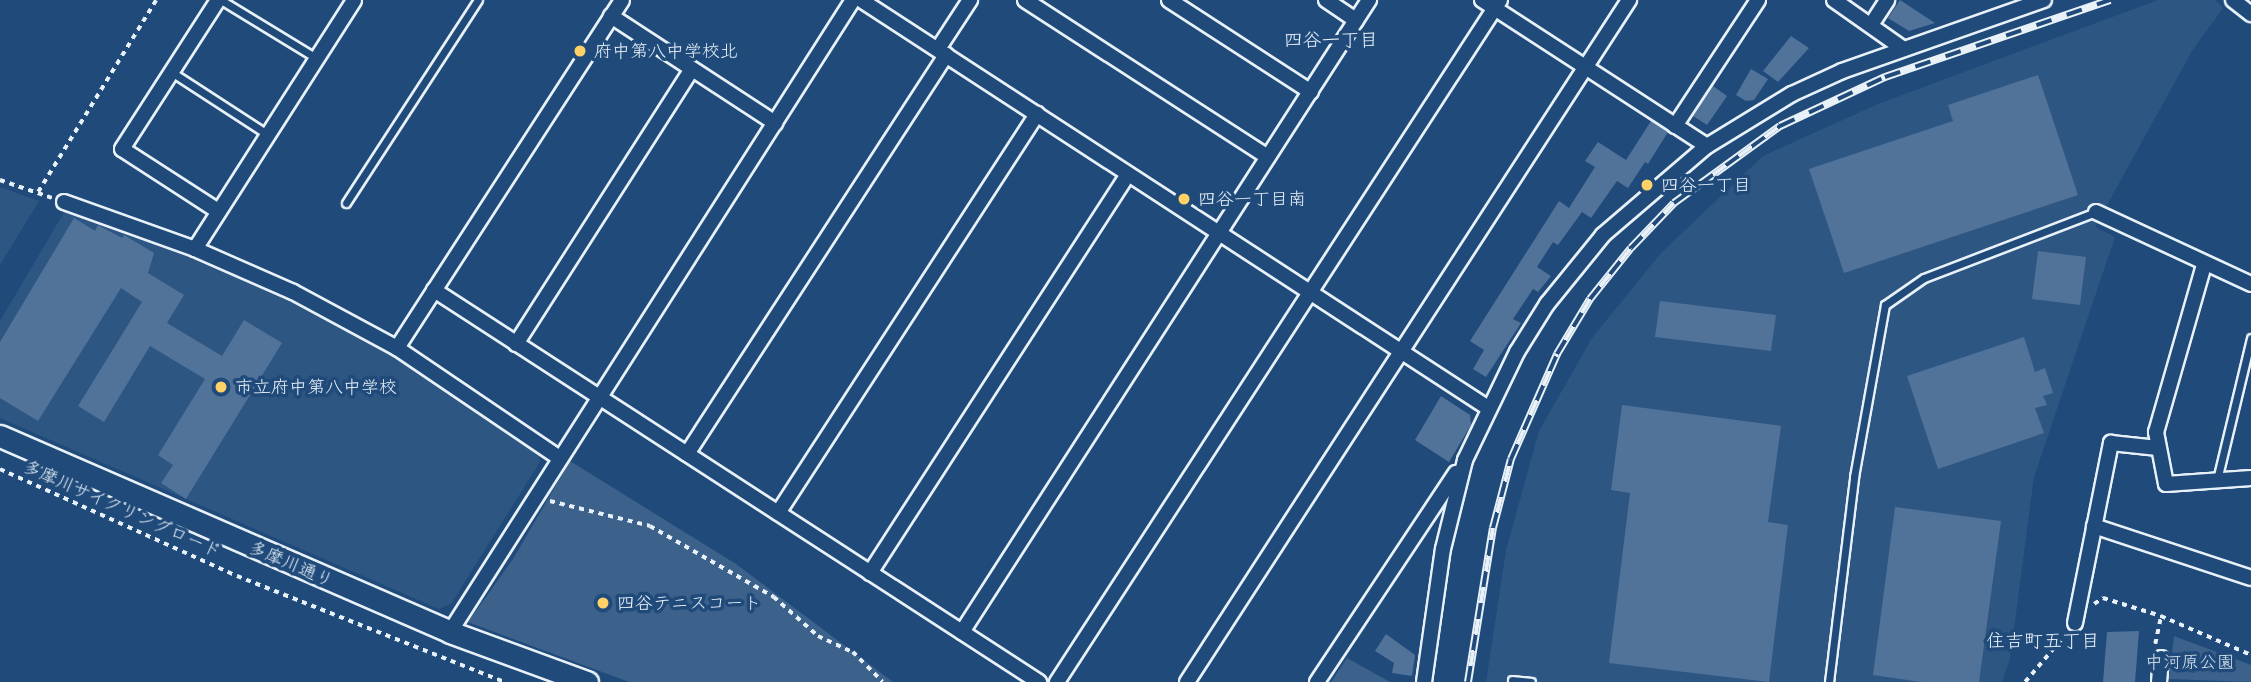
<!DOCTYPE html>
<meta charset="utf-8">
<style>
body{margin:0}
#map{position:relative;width:2251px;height:682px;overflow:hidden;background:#1f4a7a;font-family:"Shantell Sans","Klee One",sans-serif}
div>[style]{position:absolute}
.built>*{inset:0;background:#2e5683}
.green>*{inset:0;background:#3c628c}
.building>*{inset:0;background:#517399}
.path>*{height:3.5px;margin-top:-1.75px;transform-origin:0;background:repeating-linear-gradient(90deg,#e8f1f8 0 5px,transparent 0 10px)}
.roads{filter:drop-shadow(2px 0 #e8f1f8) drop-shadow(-2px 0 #e8f1f8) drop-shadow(0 2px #e8f1f8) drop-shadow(0 -2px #e8f1f8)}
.lane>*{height:7px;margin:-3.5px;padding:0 3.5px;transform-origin:3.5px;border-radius:3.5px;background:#1f4a7a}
.street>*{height:14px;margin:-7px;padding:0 7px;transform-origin:7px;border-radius:7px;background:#1f4a7a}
.secondary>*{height:21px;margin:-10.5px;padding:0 10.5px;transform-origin:10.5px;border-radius:10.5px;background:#1f4a7a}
.rail>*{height:8px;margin-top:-4px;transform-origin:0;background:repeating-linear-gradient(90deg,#1f4a7a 0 16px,#e8f1f8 0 32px);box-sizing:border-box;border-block:2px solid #e8f1f8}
.dots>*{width:19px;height:19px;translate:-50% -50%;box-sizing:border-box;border:4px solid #1f4a7a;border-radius:50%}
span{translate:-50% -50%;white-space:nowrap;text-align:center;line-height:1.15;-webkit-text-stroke:7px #1f4a7a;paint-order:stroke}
.poi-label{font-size:18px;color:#e8f1f8}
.left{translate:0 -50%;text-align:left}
.street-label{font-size:18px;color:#e8f1f8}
.park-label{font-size:18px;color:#d7e3ed}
.neighbourhood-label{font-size:19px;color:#e8f1f8}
</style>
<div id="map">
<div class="built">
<i style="clip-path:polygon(2158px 0,2215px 0,2223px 8px,2192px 51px,2095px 227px,2115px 237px,2034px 477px,2010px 659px,2002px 682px,1486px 682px,1506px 550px,1539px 431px,1592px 338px,1661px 253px,1763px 156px,1878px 104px)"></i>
<i style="clip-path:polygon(0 187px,39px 201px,0 265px)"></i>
<i style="clip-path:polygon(66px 209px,290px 297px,396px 355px,538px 450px,540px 462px,451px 604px,439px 609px,0 418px,0 321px)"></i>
</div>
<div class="green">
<i style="clip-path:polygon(570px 461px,736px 564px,893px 682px,629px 682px,468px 622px,513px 559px)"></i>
<i style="clip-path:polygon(2174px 636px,2251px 665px,2251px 682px,2169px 679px)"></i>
<i style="clip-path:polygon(1347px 658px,1390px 682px,1331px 682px)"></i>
</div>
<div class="building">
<i style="clip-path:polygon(1900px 0,1935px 23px,1909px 31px,1888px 18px)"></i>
<i style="clip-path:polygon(1791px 36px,1809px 48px,1778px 82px,1763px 71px)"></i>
<i style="clip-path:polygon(1751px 69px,1768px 79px,1754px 100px,1746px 101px,1736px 95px)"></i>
<i style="clip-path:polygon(2038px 75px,2078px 195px,1844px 273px,1809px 169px,1953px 121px,1948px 105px)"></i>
<i style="clip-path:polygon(1713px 86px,1727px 96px,1707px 125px,1693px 116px)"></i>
<i style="clip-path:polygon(1651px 121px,1668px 132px,1648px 164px,1645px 162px,1628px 188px,1617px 181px,1591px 218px,1582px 212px,1558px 245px,1553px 242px,1537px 267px,1551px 276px,1538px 292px,1533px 289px,1513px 319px,1521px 323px,1486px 377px,1473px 369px,1484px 350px,1470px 341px,1559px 201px,1569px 208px,1595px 167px,1585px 161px,1598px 142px,1626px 160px)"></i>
<i style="clip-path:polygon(74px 218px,95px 231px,98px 225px,122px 238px,124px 235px,154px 253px,148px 273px,184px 295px,167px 323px,222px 356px,244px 320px,282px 343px,186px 499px,161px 483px,173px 465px,158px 455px,205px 379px,150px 346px,104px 422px,78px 406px,142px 302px,121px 288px,38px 421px,0 398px,0 342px)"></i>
<i style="clip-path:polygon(2038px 251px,2086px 257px,2080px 305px,2032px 299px)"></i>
<i style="clip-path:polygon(1660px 301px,1776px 315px,1771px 351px,1655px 337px)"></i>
<i style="clip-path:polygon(2024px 337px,2035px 372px,2045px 368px,2053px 393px,2043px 396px,2047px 405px,2035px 408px,2044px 433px,1938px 469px,1907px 376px)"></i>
<i style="clip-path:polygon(1441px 396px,1470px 415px,1471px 425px,1449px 462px,1415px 440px)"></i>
<i style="clip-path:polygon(1622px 405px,1781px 426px,1768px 522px,1788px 525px,1769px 682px,1609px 663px,1630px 493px,1611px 490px)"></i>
<i style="clip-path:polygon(1895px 507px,2001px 521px,1979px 682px,1921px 682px,1873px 675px)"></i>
<i style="clip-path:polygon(2139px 631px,2135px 682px,2103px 682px,2107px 632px)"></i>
<i style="clip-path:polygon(1386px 634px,1415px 655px,1412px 676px,1392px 673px,1394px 663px,1375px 651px)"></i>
</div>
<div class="path">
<i style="left:0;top:180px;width:55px;rotate:19.1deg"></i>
<i style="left:38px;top:192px;width:225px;rotate:-58.4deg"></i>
<i style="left:0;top:469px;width:260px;rotate:24.3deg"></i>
<i style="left:237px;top:576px;width:288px;rotate:21.6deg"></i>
<i style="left:550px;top:501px;width:103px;rotate:14deg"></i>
<i style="left:650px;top:526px;width:143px;rotate:29.8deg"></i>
<i style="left:774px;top:597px;width:59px;rotate:41.6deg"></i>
<i style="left:818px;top:636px;width:38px;rotate:25deg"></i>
<i style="left:853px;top:652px;width:42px;rotate:45deg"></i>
<i style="left:2094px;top:604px;width:11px;rotate:-34deg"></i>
<i style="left:2103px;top:598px;width:61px;rotate:17.2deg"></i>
<i style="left:2161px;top:616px;width:98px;rotate:23.4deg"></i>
<i style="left:2155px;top:644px;width:29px;rotate:-78deg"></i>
<i style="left:2025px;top:682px;width:62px;rotate:-49.6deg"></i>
</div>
<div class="roads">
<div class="lane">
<i style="left:221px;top:0;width:111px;rotate:31.4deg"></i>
<i style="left:173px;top:73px;width:112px;rotate:33deg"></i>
<i style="left:346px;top:203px;width:242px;rotate:-57deg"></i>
<i style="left:2217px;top:480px;width:146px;rotate:-76.5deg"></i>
<i style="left:1512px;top:680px;width:19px;rotate:6deg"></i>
<i style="left:1829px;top:682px;width:207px;rotate:-83deg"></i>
<i style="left:1854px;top:477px;width:175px;rotate:-79.8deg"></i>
<i style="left:1885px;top:305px;width:47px;rotate:-34.7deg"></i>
<i style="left:1924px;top:278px;width:184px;rotate:-21deg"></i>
</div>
<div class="street">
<i style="left:861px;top:0;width:748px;rotate:33.05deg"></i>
<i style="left:1025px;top:0;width:289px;rotate:32.9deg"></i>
<i style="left:1169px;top:0;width:169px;rotate:32.9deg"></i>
<i style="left:1326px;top:0;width:36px;rotate:34deg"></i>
<i style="left:1482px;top:0;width:268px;rotate:33deg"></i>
<i style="left:1834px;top:0;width:83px;rotate:35.2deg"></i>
<i style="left:2233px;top:0;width:23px;rotate:38deg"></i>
<i style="left:611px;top:16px;width:196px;rotate:33.1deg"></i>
<i style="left:1871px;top:25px;width:30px;rotate:-57deg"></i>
<i style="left:938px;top:49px;width:59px;rotate:-56.9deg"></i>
<i style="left:1675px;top:126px;width:151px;rotate:-56.6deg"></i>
<i style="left:64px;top:202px;width:139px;rotate:19.7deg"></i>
<i style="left:195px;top:249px;width:107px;rotate:23.7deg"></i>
<i style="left:293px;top:292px;width:118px;rotate:28.3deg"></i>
<i style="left:397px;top:348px;width:194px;rotate:34.1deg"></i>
<i style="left:218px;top:211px;width:114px;rotate:-147.1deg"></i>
<i style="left:122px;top:149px;width:177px;rotate:-57.2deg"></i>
<i style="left:2096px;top:212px;width:171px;rotate:24.9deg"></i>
<i style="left:195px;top:249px;width:295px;rotate:-57.4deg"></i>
<i style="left:2204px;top:265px;width:174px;rotate:106deg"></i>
<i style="left:2156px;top:432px;width:53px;rotate:79.1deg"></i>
<i style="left:2166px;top:484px;width:85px;rotate:-4deg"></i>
<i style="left:434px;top:290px;width:721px;rotate:32.94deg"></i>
<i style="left:516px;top:344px;width:325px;rotate:-57.4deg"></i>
<i style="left:397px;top:348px;width:414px;rotate:-57.1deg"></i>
<i style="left:687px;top:454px;width:476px;rotate:-57deg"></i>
<i style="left:778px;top:513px;width:476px;rotate:-57deg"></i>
<i style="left:2094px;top:526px;width:165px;rotate:18.3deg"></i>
<i style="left:870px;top:573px;width:475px;rotate:-57.1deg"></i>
<i style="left:2075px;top:623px;width:184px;rotate:-78.7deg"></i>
<i style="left:2111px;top:443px;width:47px;rotate:6.1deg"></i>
<i style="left:450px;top:632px;width:750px;rotate:-57.48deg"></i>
<i style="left:962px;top:632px;width:752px;rotate:-57.22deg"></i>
<i style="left:1057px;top:682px;width:813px;rotate:-56.99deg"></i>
<i style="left:1187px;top:682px;width:813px;rotate:-57.05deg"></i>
<i style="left:1317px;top:682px;width:251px;rotate:-56.4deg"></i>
<i style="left:1424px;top:682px;width:134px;rotate:-81.9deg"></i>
<i style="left:1443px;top:549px;width:92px;rotate:-76.1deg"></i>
<i style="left:1465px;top:460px;width:120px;rotate:-64.3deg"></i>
<i style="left:1517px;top:352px;width:57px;rotate:-58deg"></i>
<i style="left:1547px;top:304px;width:89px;rotate:-50.9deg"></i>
<i style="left:1603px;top:235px;width:137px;rotate:-40.6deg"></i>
<i style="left:1707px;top:146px;width:100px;rotate:-31.5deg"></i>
<i style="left:1792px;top:94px;width:55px;rotate:-24.7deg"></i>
<i style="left:1842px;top:71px;width:214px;rotate:-19.4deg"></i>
<i style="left:2159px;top:682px;width:24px;rotate:-85deg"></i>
</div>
<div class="secondary">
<i style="left:0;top:436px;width:491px;rotate:23.5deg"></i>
<i style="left:450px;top:632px;width:146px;rotate:20.1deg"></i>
</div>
</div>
<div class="rail">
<i style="left:1468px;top:682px;width:156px;rotate:-80.8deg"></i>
<i style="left:1493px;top:528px;width:71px;rotate:-75.4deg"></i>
<i style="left:1511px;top:459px;width:115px;rotate:-66.3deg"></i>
<i style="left:1557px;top:354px;width:64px;rotate:-59deg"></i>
<i style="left:1590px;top:299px;width:65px;rotate:-51.2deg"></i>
<i style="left:1631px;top:248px;width:62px;rotate:-46.3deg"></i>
<i style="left:1674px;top:203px;width:131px;rotate:-36deg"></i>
<i style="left:1780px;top:126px;width:116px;rotate:-25deg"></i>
<i style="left:1885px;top:77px;width:238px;rotate:-18.9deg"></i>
</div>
<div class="dots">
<i style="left:580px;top:51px;background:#ffd166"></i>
<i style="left:1647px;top:185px;background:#ffd166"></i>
<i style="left:1184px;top:199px;background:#ffd166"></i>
<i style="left:221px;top:387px;background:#ffd166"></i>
<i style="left:603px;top:603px;background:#ffd166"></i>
</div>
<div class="poi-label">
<span class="left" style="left:594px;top:51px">府中第八中学校北</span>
<span class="left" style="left:1661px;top:185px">四谷一丁目</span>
<span class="left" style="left:1198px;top:199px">四谷一丁目南</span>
<span class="left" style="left:235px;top:387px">市立府中第八中学校</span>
<span class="left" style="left:617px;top:603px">四谷テニスコート</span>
</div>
<div class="street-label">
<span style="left:122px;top:509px;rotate:24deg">多摩川サイクリングロード</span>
<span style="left:291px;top:564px;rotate:23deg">多摩川通り</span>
</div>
<div class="park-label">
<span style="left:2190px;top:662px">中河原公園</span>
</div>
<div class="neighbourhood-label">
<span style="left:1331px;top:40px">四谷一丁目</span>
<span style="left:2043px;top:641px">住吉町五丁目</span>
</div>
</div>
